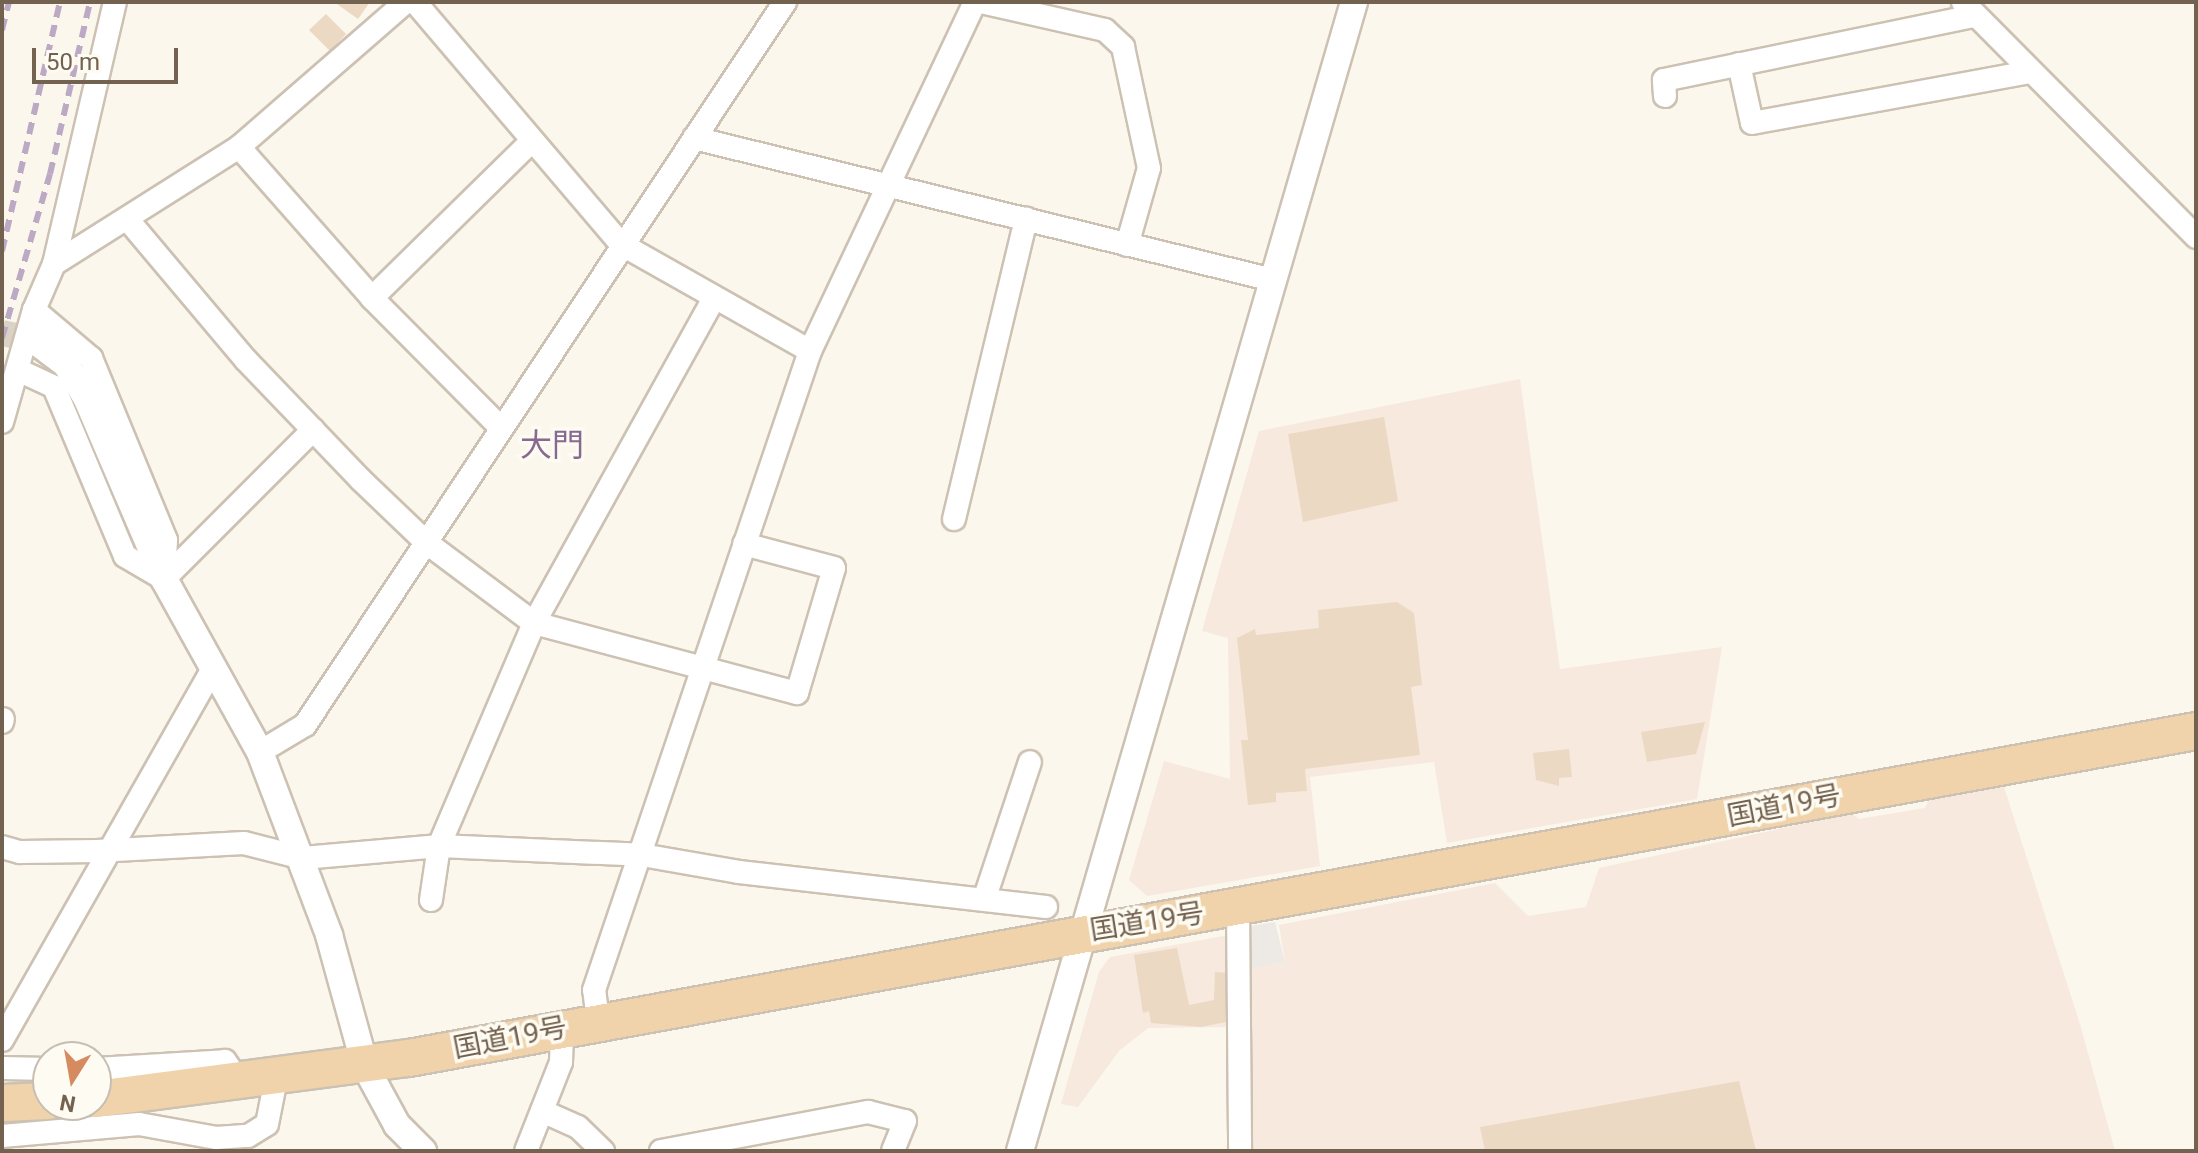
<!DOCTYPE html>
<meta charset="utf-8">
<style>
body{margin:0}
#map{position:relative;width:2198px;height:1153px;overflow:hidden;background:#fbf7ec;font-family:Roboto,"Noto Sans JP",sans-serif}
div>[style]{position:absolute}
.commercial>*{inset:0;background:#f7e9de}
.industrial>*{inset:0;background:#ede9e4}
.building>*{inset:0;background:#ebd9c4}
.tertiary-tunnel>*{height:26px;margin-top:-13px;transform-origin:0;background:repeating-linear-gradient(90deg,#d9d2c5 0 26px,transparent 0 39px)}
.roads{filter:drop-shadow(2px 0 #ccc1b2) drop-shadow(-2px 0 #ccc1b2) drop-shadow(0 2px #ccc1b2) drop-shadow(0 -2px #ccc1b2)}
.minor>*{height:22px;margin:-11px;padding:0 11px;transform-origin:11px;border-radius:11px;background:#fff}
.tertiary>*{height:26px;margin:-13px;padding:0 13px;transform-origin:13px;border-radius:13px;background:#fff}
.trunk>*{height:36px;margin:-18px;padding:0 18px;transform-origin:18px;border-radius:18px;background:#f0d3ab}
.rail>*{height:6px;margin-top:-3px;transform-origin:0;background:repeating-linear-gradient(90deg,#bcaac5 0 12px,transparent 0 20px)}
span{translate:-50% -50%;white-space:nowrap;text-align:center;line-height:1.15;-webkit-text-stroke:7px #fdfbf2;paint-order:stroke}
.street-label{font-size:28px;color:#746251}
.quarter-label{font-size:32px;color:#88698f}
.frame{position:absolute;inset:0;border:4px solid #746251;pointer-events:none}
.north{position:absolute;left:32px;top:1041px;width:80px;height:80px;box-sizing:border-box;background:#fdfbf2;border:2px solid #c6beb2;border-radius:50%;rotate:191deg;font-size:22px;font-weight:700;line-height:32px;text-align:center;color:#746251}
.north::after{content:'';display:block;margin:auto;width:28px;height:36px;background:#d68a5f;clip-path:polygon(50% 0,100% 100%,50% 72%,0 100%)}
.scale{position:absolute;left:32px;top:48px;width:146px;height:36px;box-sizing:border-box;border:4px solid #746251;border-top:0;padding-left:10px;font-size:24px;line-height:28px;white-space:nowrap;color:#746251;-webkit-text-stroke:6px #fdfbf2;paint-order:stroke}
</style>
<div id="map">
<div class="commercial">
<i style="clip-path:polygon(1520px 379px,1560px 669px,1722px 647px,1697px 799px,1447px 843px,1434px 762px,1310px 777px,1320px 866px,1147px 896px,1129px 880px,1164px 761px,1230px 779px,1228px 638px,1202px 631px,1259px 431px)"></i>
<i style="clip-path:polygon(2003px 784px,2080px 1024px,2115px 1151px,1246px 1151px,1244px 932px,1251px 969px,1285px 962px,1279px 925px,1495px 883px,1528px 916px,1586px 907px,1599px 868px,1852px 813px,1859px 819px,1925px 808px,1929px 799px)"></i>
<i style="clip-path:polygon(1229px 935px,1231px 1027px,1148px 1028px,1119px 1051px,1078px 1107px,1061px 1104px,1099px 972px,1110px 957px)"></i>
</div>
<div class="industrial">
<i style="clip-path:polygon(1275px 922px,1285px 962px,1251px 969px,1245px 927px)"></i>
</div>
<div class="building">
<i style="clip-path:polygon(334px 2px,370px 2px,358px 19px)"></i>
<i style="clip-path:polygon(326px 14px,346px 34px,330px 51px,309px 30px)"></i>
<i style="clip-path:polygon(1384px 417px,1398px 501px,1303px 522px,1288px 434px)"></i>
<i style="clip-path:polygon(1397px 602px,1414px 613px,1422px 685px,1411px 687px,1420px 755px,1305px 769px,1307px 791px,1276px 793px,1276px 802px,1248px 805px,1241px 740px,1248px 740px,1237px 638px,1255px 629px,1256px 635px,1319px 628px,1318px 610px)"></i>
<i style="clip-path:polygon(1705px 722px,1696px 754px,1647px 762px,1641px 732px)"></i>
<i style="clip-path:polygon(1569px 749px,1572px 777px,1559px 778px,1559px 786px,1536px 780px,1533px 753px)"></i>
<i style="clip-path:polygon(1177px 948px,1189px 1005px,1214px 1000px,1215px 972px,1231px 973px,1231px 1021px,1201px 1027px,1151px 1023px,1149px 1011px,1143px 1013px,1134px 955px)"></i>
<i style="clip-path:polygon(1739px 1081px,1756px 1151px,1485px 1151px,1480px 1127px)"></i>
</div>
<div class="tertiary-tunnel">
<i style="left:2px;top:333px;width:33px;rotate:12deg"></i>
</div>
<div class="roads">
<div class="minor">
<i style="left:415px;top:2px;width:318px;rotate:49.6deg"></i>
<i style="left:621px;top:244px;width:217px;rotate:29.5deg"></i>
<i style="left:981px;top:2px;width:127px;rotate:12.7deg"></i>
<i style="left:1105px;top:30px;width:25px;rotate:43deg"></i>
<i style="left:1123px;top:47px;width:124px;rotate:77.9deg"></i>
<i style="left:1149px;top:168px;width:80px;rotate:105.9deg"></i>
<i style="left:1963px;top:2px;width:331px;rotate:45.2deg"></i>
<i style="left:1739px;top:64px;width:60px;rotate:77.6deg"></i>
<i style="left:1752px;top:123px;width:283px;rotate:-10.4deg"></i>
<i style="left:1665px;top:96px;width:16px;rotate:-94deg"></i>
<i style="left:1664px;top:80px;width:316px;rotate:-11.7deg"></i>
<i style="left:694px;top:138px;width:596px;rotate:13.78deg"></i>
<i style="left:239px;top:147px;width:201px;rotate:48.6deg"></i>
<i style="left:372px;top:298px;width:183px;rotate:45.2deg"></i>
<i style="left:128px;top:220px;width:183px;rotate:49.9deg"></i>
<i style="left:246px;top:360px;width:166px;rotate:46.2deg"></i>
<i style="left:361px;top:480px;width:91px;rotate:43.7deg"></i>
<i style="left:427px;top:543px;width:134px;rotate:36.8deg"></i>
<i style="left:534px;top:623px;width:272px;rotate:14.9deg"></i>
<i style="left:797px;top:693px;width:130px;rotate:-73.5deg"></i>
<i style="left:834px;top:568px;width:93px;rotate:-165.1deg"></i>
<i style="left:54px;top:264px;width:219px;rotate:-32.3deg"></i>
<i style="left:239px;top:147px;width:221px;rotate:-41deg"></i>
<i style="left:372px;top:298px;width:223px;rotate:-44.5deg"></i>
<i style="left:34px;top:310px;width:75px;rotate:40.1deg"></i>
<i style="left:91px;top:358px;width:197px;rotate:67.6deg"></i>
<i style="left:166px;top:540px;width:39px;rotate:93deg"></i>
<i style="left:18px;top:370px;width:40px;rotate:25deg"></i>
<i style="left:54px;top:387px;width:183px;rotate:67.2deg"></i>
<i style="left:125px;top:556px;width:45px;rotate:30.5deg"></i>
<i style="left:2px;top:422px;width:116px;rotate:-74.1deg"></i>
<i style="left:34px;top:310px;width:50px;rotate:-66.5deg"></i>
<i style="left:54px;top:264px;width:269px;rotate:-76.9deg"></i>
<i style="left:954px;top:519px;width:309px;rotate:-76.5deg"></i>
<i style="left:164px;top:579px;width:211px;rotate:-45deg"></i>
<i style="left:2px;top:722px;width:3px;rotate:-72deg"></i>
<i style="left:260px;top:752px;width:52px;rotate:-31deg"></i>
<i style="left:305px;top:725px;width:868px;rotate:-56.42deg"></i>
<i style="left:2px;top:847px;width:19px;rotate:16deg"></i>
<i style="left:20px;top:852px;width:77px;rotate:-0.7deg"></i>
<i style="left:97px;top:851px;width:147px;rotate:-3.1deg"></i>
<i style="left:244px;top:843px;width:61px;rotate:14.3deg"></i>
<i style="left:303px;top:858px;width:137px;rotate:-5deg"></i>
<i style="left:439px;top:846px;width:203px;rotate:2.5deg"></i>
<i style="left:642px;top:855px;width:98px;rotate:9.9deg"></i>
<i style="left:739px;top:872px;width:309px;rotate:6.5deg"></i>
<i style="left:985px;top:897px;width:142px;rotate:-71.6deg"></i>
<i style="left:431px;top:900px;width:55px;rotate:-81.6deg"></i>
<i style="left:439px;top:846px;width:242px;rotate:-66.9deg"></i>
<i style="left:534px;top:623px;width:369px;rotate:-61deg"></i>
<i style="left:1238px;top:908px;width:243px;rotate:89.5deg"></i>
<i style="left:598px;top:1021px;width:31px;rotate:-97deg"></i>
<i style="left:594px;top:990px;width:675px;rotate:-71.32deg"></i>
<i style="left:810px;top:351px;width:386px;rotate:-64.7deg"></i>
<i style="left:2px;top:1040px;width:428px;rotate:-60.4deg"></i>
<i style="left:2px;top:1068px;width:46px;rotate:1.2deg"></i>
<i style="left:96px;top:1069px;width:129px;rotate:-3.5deg"></i>
<i style="left:225px;top:1061px;width:27px;rotate:56deg"></i>
<i style="left:542px;top:1111px;width:39px;rotate:24deg"></i>
<i style="left:578px;top:1127px;width:35px;rotate:44deg"></i>
<i style="left:2px;top:1136px;width:138px;rotate:-5deg"></i>
<i style="left:139px;top:1124px;width:78px;rotate:10.3deg"></i>
<i style="left:216px;top:1138px;width:32px;rotate:-4deg"></i>
<i style="left:248px;top:1136px;width:22px;rotate:-32deg"></i>
<i style="left:267px;top:1124px;width:46px;rotate:-78.7deg"></i>
<i style="left:526px;top:1151px;width:96px;rotate:-68.5deg"></i>
<i style="left:561px;top:1062px;width:34px;rotate:-88deg"></i>
<i style="left:661px;top:1151px;width:211px;rotate:-10.7deg"></i>
<i style="left:868px;top:1112px;width:38px;rotate:14deg"></i>
<i style="left:905px;top:1121px;width:32px;rotate:112deg"></i>
</div>
<div class="tertiary">
<i style="left:34px;top:340px;width:40px;rotate:37deg"></i>
<i style="left:66px;top:364px;width:41px;rotate:59deg"></i>
<i style="left:87px;top:399px;width:196px;rotate:66.8deg"></i>
<i style="left:164px;top:579px;width:198px;rotate:61deg"></i>
<i style="left:260px;top:752px;width:196px;rotate:69.3deg"></i>
<i style="left:329px;top:935px;width:136px;rotate:74.6deg"></i>
<i style="left:365px;top:1066px;width:67px;rotate:61.5deg"></i>
<i style="left:397px;top:1125px;width:37px;rotate:45deg"></i>
<i style="left:1020px;top:1151px;width:1197px;rotate:-73.79deg"></i>
</div>
<div class="trunk">
<i style="left:96px;top:1099px;width:316px;rotate:-7.5deg"></i>
<i style="left:409px;top:1058px;width:1817px;rotate:-10.37deg"></i>
<i style="left:2px;top:1103px;width:46px;rotate:-2.5deg"></i>
</div>
</div>
<div class="rail">
<i style="left:2px;top:30px;width:29px;rotate:-76deg"></i>
<i style="left:2px;top:251px;width:256px;rotate:-76.9deg"></i>
<i style="left:2px;top:338px;width:171px;rotate:-73.7deg"></i>
<i style="left:50px;top:174px;width:177px;rotate:-76.9deg"></i>
</div>
<div class="street-label">
<span style="left:1784px;top:806px;rotate:-11deg">国道19号</span>
<span style="left:1147px;top:922px;rotate:-9deg">国道19号</span>
<span style="left:510px;top:1038px;rotate:-11deg">国道19号</span>
</div>
<div class="quarter-label">
<span style="left:552px;top:445px">大門</span>
</div>
<div class="frame"></div>
<div class="north">N</div>
<div class="scale">50 m</div>
</div>
